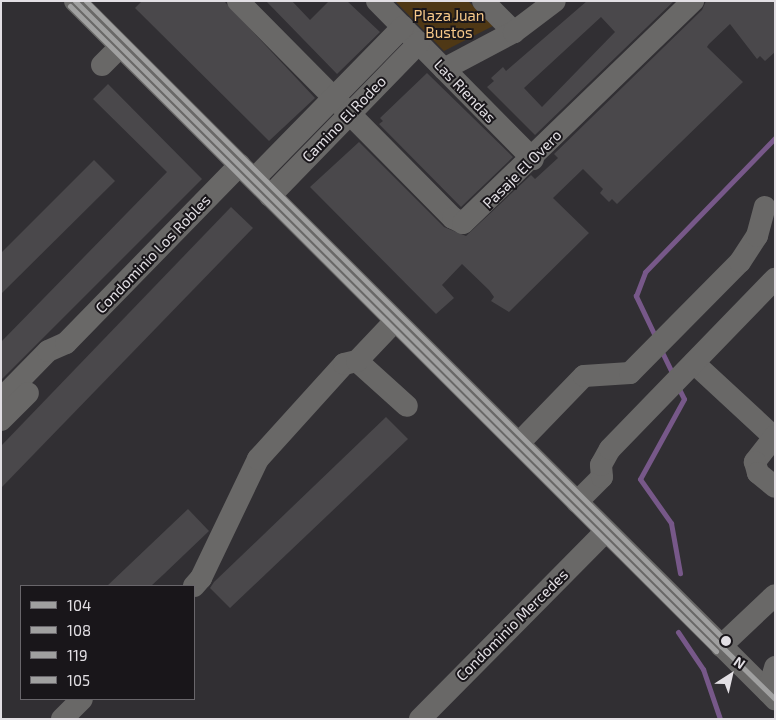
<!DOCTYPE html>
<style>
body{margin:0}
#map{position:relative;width:776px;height:720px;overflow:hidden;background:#312f33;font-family:"Exo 2",sans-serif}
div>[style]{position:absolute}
.green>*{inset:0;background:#4f3815}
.stream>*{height:5px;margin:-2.5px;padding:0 2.5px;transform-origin:2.5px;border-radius:2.5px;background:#775889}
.building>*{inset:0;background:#4a484b}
.minor>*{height:22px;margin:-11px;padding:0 11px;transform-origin:11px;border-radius:11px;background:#696867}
.bus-1>*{height:5px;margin:-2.5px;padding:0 2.5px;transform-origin:2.5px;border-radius:2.5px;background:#a0a0a0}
.bus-2>*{height:5px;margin:-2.5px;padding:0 2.5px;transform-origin:2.5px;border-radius:2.5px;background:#a0a0a0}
.bus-3>*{height:5px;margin:-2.5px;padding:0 2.5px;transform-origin:2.5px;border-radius:2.5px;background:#a0a0a0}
.bus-4>*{height:5px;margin:-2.5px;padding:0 2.5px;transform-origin:2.5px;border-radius:2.5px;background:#a0a0a0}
.dots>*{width:14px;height:14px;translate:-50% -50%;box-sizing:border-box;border:2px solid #19161a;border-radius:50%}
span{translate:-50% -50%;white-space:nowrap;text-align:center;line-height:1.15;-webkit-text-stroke:4px #19161a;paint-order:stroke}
.park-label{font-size:15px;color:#f7c889}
.street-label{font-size:15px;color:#e2dfe4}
.frame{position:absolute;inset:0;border:2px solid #e2dfe4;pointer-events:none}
.legend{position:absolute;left:20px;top:585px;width:175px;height:115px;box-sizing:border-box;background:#19161a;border:1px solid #69666b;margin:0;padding:6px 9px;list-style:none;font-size:15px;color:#e2dfe4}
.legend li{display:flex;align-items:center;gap:10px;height:25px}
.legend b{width:25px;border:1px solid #69666b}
.north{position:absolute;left:706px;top:650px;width:50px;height:50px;-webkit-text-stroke:4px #19161a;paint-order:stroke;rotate:35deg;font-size:14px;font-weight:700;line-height:20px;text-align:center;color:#e2dfe4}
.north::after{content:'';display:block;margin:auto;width:18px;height:22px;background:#e2dfe4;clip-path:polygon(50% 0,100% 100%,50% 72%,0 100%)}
</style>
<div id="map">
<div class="green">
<i style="clip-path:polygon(395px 1px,468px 1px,493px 26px,444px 51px)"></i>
</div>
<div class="stream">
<i style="left:656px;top:338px;width:47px;rotate:-115.5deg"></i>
<i style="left:636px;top:296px;width:26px;rotate:-69deg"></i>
<i style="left:645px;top:272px;width:187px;rotate:-45.9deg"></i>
<i style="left:661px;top:350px;width:28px;rotate:64deg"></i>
<i style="left:678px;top:387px;width:13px;rotate:63deg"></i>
<i style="left:684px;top:399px;width:91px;rotate:118.8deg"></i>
<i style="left:640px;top:479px;width:54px;rotate:54.8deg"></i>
<i style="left:671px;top:523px;width:51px;rotate:79.8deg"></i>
<i style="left:678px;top:632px;width:45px;rotate:56deg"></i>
<i style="left:703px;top:669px;width:53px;rotate:71.2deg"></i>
</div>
<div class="building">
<i style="clip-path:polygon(142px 1px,224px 1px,315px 98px,269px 141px,135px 8px)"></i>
<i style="clip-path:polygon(266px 1px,292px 1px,310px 20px,329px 1px,347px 1px,380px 32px,337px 74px)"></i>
<i style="clip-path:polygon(evenodd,587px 1px,674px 1px,535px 135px,487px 87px,494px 81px,491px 78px,503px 67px,506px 71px,587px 1px,601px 17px,615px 32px,542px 107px,524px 88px,601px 17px)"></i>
<i style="clip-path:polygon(706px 1px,775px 1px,775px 52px,765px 61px,760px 56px,757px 59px,730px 24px,709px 44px,707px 47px,743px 82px,617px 204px,612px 199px,609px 202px,600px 193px,603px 189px,583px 169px,553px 198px,589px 233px,509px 312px,491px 301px,494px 297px,489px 290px,462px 264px,442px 285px,454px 298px,436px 314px,310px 187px,359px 142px,444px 227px,466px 236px,531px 175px,535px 179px,558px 158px,554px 154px,702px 10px)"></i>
<i style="clip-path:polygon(427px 73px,513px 157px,461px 207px,379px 124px,383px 121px,380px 118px)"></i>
<i style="clip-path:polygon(108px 84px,202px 179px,1px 380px,1px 342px,167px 172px,93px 99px)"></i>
<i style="clip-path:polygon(94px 160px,115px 181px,1px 294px,1px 253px)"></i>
<i style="clip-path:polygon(231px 207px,253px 228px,1px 488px,1px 446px)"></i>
<i style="clip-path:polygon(386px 417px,408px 439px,230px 608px,210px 588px,214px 582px)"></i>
<i style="clip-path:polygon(188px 509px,209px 531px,164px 574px,151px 586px,107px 586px)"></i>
</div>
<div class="minor">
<i style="left:75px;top:1px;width:989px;rotate:44.92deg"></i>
<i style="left:238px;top:1px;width:305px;rotate:45.3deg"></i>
<i style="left:453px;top:218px;width:11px;rotate:27deg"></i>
<i style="left:463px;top:223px;width:320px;rotate:-44deg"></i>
<i style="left:377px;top:1px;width:222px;rotate:45.4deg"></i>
<i style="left:483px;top:1px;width:44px;rotate:45deg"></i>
<i style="left:102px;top:65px;width:25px;rotate:-45deg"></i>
<i style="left:444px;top:69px;width:79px;rotate:-27.9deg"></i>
<i style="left:514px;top:32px;width:51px;rotate:-37.1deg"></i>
<i style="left:254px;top:179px;width:213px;rotate:-45.6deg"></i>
<i style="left:270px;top:196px;width:214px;rotate:-45.8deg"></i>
<i style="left:357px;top:361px;width:67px;rotate:42deg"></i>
<i style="left:694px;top:363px;width:109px;rotate:42.8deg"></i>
<i style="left:1px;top:399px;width:67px;rotate:-45.6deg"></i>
<i style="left:48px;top:351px;width:20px;rotate:-24deg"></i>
<i style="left:66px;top:343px;width:249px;rotate:-45.7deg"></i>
<i style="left:1px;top:420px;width:38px;rotate:-45deg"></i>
<i style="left:775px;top:436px;width:33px;rotate:128deg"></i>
<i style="left:755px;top:462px;width:11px;rotate:75deg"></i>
<i style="left:758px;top:473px;width:22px;rotate:39deg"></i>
<i style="left:519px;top:443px;width:93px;rotate:-45.9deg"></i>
<i style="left:584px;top:376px;width:46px;rotate:-3.7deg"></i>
<i style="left:630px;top:373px;width:156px;rotate:-45.3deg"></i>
<i style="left:740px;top:262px;width:31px;rotate:-57deg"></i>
<i style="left:757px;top:236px;width:30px;rotate:-75deg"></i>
<i style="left:577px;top:502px;width:35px;rotate:-45deg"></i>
<i style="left:602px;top:477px;width:12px;rotate:-95deg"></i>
<i style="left:601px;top:465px;width:18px;rotate:-61deg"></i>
<i style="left:610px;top:449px;width:237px;rotate:-45.9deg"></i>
<i style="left:194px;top:586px;width:11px;rotate:-49deg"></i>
<i style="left:201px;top:578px;width:132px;rotate:-64.4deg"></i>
<i style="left:258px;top:459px;width:128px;rotate:-47.8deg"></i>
<i style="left:344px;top:364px;width:13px;rotate:-13deg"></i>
<i style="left:357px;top:361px;width:52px;rotate:-46.5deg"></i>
<i style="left:721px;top:646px;width:74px;rotate:-43.4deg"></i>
<i style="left:768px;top:692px;width:26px;rotate:-74deg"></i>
<i style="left:62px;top:719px;width:28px;rotate:-45deg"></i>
<i style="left:420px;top:719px;width:263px;rotate:-45.3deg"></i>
</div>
<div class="bus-1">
<i style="left:75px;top:1px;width:913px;rotate:44.96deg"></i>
</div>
<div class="bus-2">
<i style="left:70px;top:6px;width:913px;rotate:44.96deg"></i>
</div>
<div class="bus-3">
<i style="left:86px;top:1px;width:905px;rotate:45deg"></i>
</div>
<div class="bus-4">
<i style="left:721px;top:646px;width:76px;rotate:44.5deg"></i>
</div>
<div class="dots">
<i style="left:726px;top:641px;background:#e2dfe4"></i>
</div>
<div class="park-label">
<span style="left:449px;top:24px">Plaza Juan<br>Bustos</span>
</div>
<div class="street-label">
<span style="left:465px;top:91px;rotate:46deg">Las Riendas</span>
<span style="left:344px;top:119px;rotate:-46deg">Camino El Rodeo</span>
<span style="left:522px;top:169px;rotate:-45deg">Pasaje El Overo</span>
<span style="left:153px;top:254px;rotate:-46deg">Condominio Los Robles</span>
<span style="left:512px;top:625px;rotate:-45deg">Condominio Mercedes</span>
</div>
<div class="frame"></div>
<ul class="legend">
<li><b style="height:6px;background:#a0a0a0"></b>104</li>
<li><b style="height:6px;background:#a0a0a0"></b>108</li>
<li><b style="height:6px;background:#a0a0a0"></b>119</li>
<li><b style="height:6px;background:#a0a0a0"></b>105</li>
</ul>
<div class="north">N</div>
</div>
